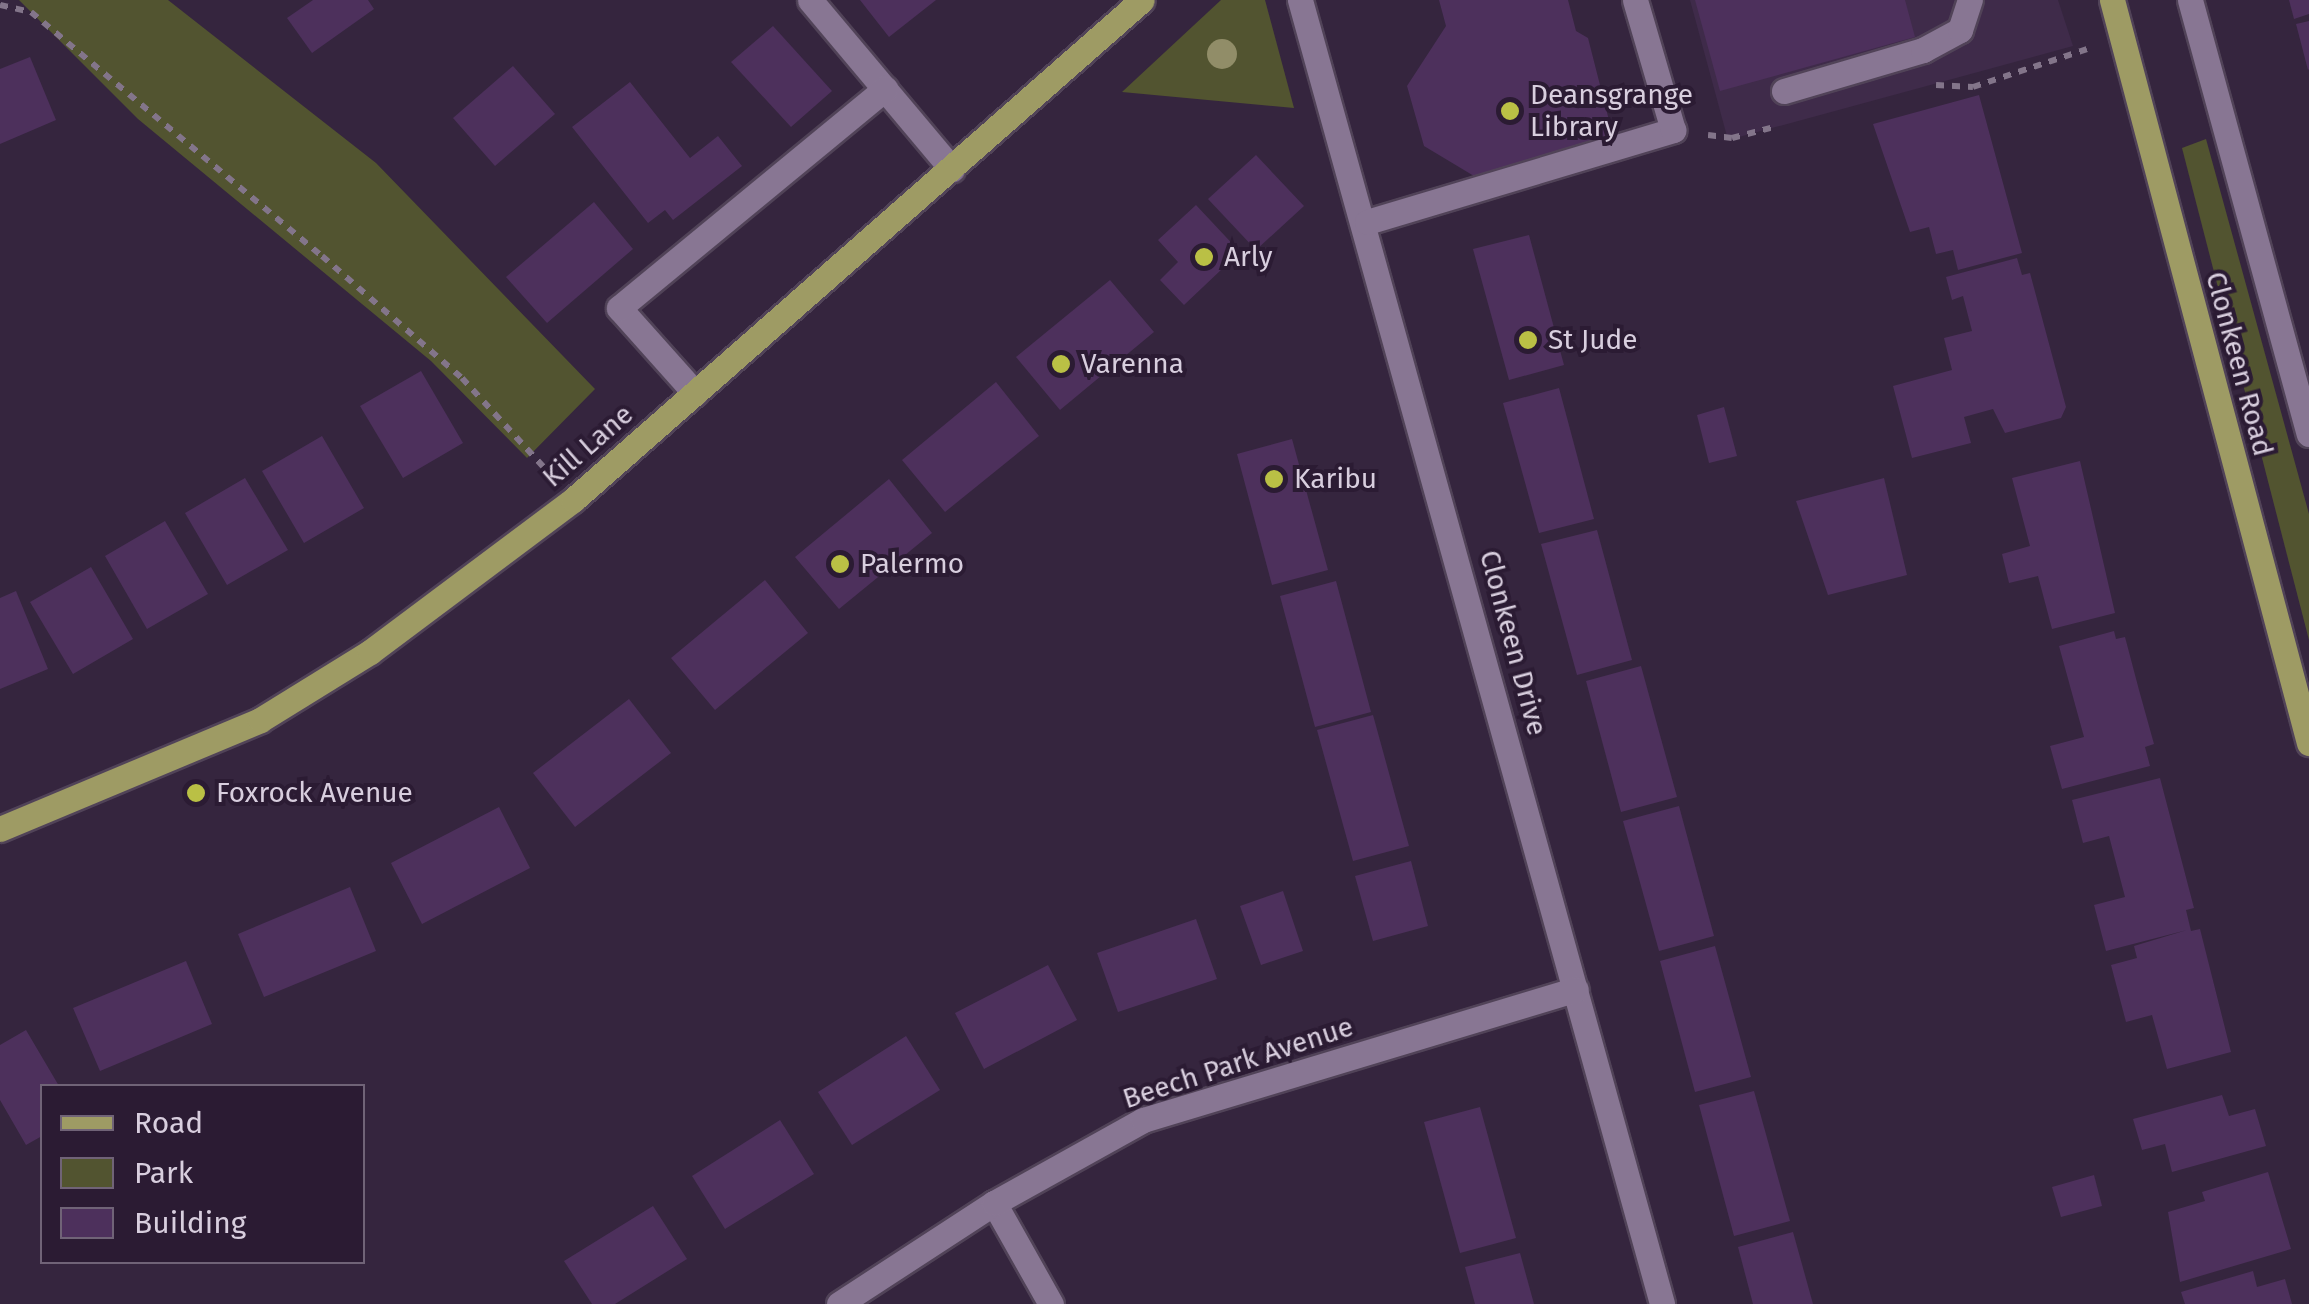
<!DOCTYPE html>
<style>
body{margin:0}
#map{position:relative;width:2309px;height:1304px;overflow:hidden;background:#35253e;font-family:"Fira Sans",sans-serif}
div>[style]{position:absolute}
.built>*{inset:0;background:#3f2b4a}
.green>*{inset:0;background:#525430}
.building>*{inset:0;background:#4d305c}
.path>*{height:6px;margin-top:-3px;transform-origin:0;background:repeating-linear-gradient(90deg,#83758a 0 8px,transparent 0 16px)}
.roads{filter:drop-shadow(2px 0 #514358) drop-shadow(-2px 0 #514358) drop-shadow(0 2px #514358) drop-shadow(0 -2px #514358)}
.minor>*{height:25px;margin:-12.5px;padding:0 12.5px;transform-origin:12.5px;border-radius:12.5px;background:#887693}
.major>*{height:25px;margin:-12.5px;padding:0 12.5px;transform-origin:12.5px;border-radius:12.5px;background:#9e9b64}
.trees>*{width:30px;height:30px;margin:-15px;border-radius:50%;background:#918d68}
.dots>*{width:28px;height:28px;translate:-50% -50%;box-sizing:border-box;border:5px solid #2b1b33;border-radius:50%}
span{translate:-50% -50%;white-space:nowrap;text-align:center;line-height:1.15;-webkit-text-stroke:8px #2b1b33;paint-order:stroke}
.poi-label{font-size:28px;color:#d8cede}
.left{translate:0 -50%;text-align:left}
.street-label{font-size:28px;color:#d8cede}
.legend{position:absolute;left:40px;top:1084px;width:325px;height:180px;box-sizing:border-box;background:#2b1b33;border:2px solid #706377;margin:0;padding:12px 18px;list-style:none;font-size:30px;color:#d8cede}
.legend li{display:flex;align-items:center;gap:20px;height:50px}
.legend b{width:50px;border:2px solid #706377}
</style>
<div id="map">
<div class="built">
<i style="clip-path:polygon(1690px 0,2058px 0,2073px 46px,1728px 140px)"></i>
</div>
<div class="green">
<i style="clip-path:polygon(19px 0,168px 0,376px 163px,595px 389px,527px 458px,431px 361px,138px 119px)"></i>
<i style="clip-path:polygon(1221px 0,1265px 0,1294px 108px,1122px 92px)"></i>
<i style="clip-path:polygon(2206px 139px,2309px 514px,2309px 640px,2182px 148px)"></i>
</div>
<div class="building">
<i style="clip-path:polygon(313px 0,368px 0,374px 9px,312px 53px,287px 18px)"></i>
<i style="clip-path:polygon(860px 0,936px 0,889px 37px)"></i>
<i style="clip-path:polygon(1439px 0,1568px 0,1576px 31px,1588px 38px,1613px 136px,1474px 176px,1424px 146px,1407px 86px,1446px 26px)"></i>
<i style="clip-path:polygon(1695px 0,1905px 0,1915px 37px,1720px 91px)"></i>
<i style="clip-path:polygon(2289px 0,2309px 0,2309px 14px,2294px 19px)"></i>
<i style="clip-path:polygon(2309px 21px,2309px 69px,2308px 70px,2296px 24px)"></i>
<i style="clip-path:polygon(773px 26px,832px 91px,791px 127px,731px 62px)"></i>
<i style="clip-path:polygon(30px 57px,56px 120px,0 144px,0 69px)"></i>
<i style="clip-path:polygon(513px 66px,555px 114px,495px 166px,453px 118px)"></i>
<i style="clip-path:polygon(630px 82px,690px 158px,718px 136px,742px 166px,673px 220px,665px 210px,648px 223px,572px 127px)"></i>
<i style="clip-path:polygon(1979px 95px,2022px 253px,1958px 270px,1953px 250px,1936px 254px,1929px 227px,1910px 232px,1873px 124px)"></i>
<i style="clip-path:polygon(1256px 155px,1304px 206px,1256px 250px,1208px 199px)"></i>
<i style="clip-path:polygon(594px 202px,633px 249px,547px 323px,506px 277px)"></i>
<i style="clip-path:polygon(1196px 205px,1240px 252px,1184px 305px,1160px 280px,1178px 262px,1158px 240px)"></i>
<i style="clip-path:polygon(1529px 235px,1564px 365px,1509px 380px,1473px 249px)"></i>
<i style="clip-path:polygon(2017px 258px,2022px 275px,2030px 273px,2066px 407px,2061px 418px,2005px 433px,1993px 409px,1964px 417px,1971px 443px,1912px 458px,1893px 386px,1952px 370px,1944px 338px,1972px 331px,1963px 296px,1952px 300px,1946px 277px)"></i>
<i style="clip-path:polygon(1110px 280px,1154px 332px,1060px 410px,1016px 357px)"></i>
<i style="clip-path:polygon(421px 371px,463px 443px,403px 478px,360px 406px)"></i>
<i style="clip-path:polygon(996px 382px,1039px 436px,945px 512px,902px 460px)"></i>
<i style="clip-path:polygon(1559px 388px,1594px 519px,1539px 533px,1503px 403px)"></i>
<i style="clip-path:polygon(1724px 407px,1737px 456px,1709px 463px,1697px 415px)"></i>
<i style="clip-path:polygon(322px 436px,364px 508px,304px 543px,262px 471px)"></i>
<i style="clip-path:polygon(1292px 439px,1328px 570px,1272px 585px,1237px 454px)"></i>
<i style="clip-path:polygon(2080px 461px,2115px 613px,2052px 629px,2038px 576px,2009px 583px,2002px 554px,2030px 546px,2012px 478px)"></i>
<i style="clip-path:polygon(245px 478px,288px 550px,227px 585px,185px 513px)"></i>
<i style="clip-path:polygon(1884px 478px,1907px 575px,1828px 595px,1796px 501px)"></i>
<i style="clip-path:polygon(889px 479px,932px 533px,839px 609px,795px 557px)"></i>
<i style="clip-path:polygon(165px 521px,208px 594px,147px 629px,105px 556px)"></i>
<i style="clip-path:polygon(1597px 530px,1632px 660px,1577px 675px,1541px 544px)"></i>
<i style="clip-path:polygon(91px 567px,133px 639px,73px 674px,30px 602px)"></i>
<i style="clip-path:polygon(765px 580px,808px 633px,715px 710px,671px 658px)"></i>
<i style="clip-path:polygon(1336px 581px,1371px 712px,1315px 727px,1280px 596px)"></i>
<i style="clip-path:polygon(16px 591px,48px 669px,0 689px,0 598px)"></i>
<i style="clip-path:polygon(2114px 631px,2116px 639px,2125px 637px,2139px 690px,2154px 744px,2145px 747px,2150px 766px,2062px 789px,2050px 746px,2084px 737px,2059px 646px)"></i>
<i style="clip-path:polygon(1641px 666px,1677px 797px,1621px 812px,1586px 681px)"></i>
<i style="clip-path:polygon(629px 699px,671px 753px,575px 827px,533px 773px)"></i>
<i style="clip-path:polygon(1373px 715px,1409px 846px,1353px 861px,1317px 730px)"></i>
<i style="clip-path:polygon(2160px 778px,2194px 908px,2186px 910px,2191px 931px,2200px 929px,2231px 1052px,2167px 1069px,2152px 1015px,2126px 1022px,2111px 965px,2137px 958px,2134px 946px,2187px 930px,2106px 951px,2094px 905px,2125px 897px,2109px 836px,2083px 843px,2072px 800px)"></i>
<i style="clip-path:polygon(1679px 806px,1714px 936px,1659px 951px,1623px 821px)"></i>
<i style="clip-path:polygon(499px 807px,530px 868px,422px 924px,391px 863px)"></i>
<i style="clip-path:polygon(1411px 861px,1428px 926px,1373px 941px,1355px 876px)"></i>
<i style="clip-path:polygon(350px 887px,376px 951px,264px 997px,238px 934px)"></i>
<i style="clip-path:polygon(1283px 891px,1303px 951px,1261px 965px,1240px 906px)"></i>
<i style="clip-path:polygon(1196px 919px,1217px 979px,1118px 1012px,1097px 953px)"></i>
<i style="clip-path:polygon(1715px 946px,1751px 1077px,1695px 1092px,1660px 961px)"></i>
<i style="clip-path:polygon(186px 961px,212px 1024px,100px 1071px,73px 1008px)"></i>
<i style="clip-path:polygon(1048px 965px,1077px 1020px,984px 1069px,955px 1013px)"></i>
<i style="clip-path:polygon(26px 1030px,59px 1086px,42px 1086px,42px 1136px,26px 1145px,0 1100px,0 1045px)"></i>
<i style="clip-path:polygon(906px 1036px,940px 1090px,852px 1145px,818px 1092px)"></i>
<i style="clip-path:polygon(1754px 1091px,1790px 1221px,1734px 1236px,1699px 1105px)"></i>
<i style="clip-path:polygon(2222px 1095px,2229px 1116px,2255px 1109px,2266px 1146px,2172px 1172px,2165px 1144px,2142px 1150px,2133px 1119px)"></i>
<i style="clip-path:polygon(1480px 1107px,1516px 1238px,1460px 1253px,1424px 1122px)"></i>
<i style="clip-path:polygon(780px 1120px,814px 1174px,725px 1229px,692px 1176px)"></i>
<i style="clip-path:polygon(2268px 1172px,2291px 1249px,2180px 1282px,2168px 1212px,2205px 1201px,2202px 1192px)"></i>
<i style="clip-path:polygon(2094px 1175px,2102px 1206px,2061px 1217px,2052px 1187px)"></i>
<i style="clip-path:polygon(653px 1206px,687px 1259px,615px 1304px,592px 1304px,564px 1261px)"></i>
<i style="clip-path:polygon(1793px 1232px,1813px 1304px,1753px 1304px,1738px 1247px)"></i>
<i style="clip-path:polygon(1520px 1253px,1534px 1304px,1475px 1304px,1465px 1267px)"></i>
<i style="clip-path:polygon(2253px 1271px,2257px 1287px,2285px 1279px,2292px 1304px,2185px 1304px,2181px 1292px)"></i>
</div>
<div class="path">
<i style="left:0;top:5px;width:32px;rotate:13deg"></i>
<i style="left:31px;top:12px;width:380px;rotate:40deg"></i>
<i style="left:322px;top:256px;width:186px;rotate:41.1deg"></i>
<i style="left:462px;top:378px;width:129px;rotate:47.5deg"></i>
<i style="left:1936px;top:85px;width:37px;rotate:3deg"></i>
<i style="left:1973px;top:87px;width:120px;rotate:-18.4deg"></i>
<i style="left:1708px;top:135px;width:24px;rotate:7deg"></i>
<i style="left:1732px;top:138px;width:43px;rotate:-14.7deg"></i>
</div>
<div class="roads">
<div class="minor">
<i style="left:810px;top:0;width:221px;rotate:50deg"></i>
<i style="left:1300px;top:0;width:1353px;rotate:74.48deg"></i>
<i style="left:2190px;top:0;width:450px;rotate:74.7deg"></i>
<i style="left:1784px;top:91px;width:145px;rotate:-16.4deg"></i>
<i style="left:1923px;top:50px;width:42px;rotate:-28.4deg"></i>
<i style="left:1960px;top:30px;width:32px;rotate:-72deg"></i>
<i style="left:1367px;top:222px;width:320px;rotate:-16.7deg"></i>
<i style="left:1673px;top:130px;width:135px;rotate:-106.3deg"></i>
<i style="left:695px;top:393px;width:114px;rotate:-131.8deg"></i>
<i style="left:619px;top:308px;width:345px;rotate:-39.5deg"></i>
<i style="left:994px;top:1203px;width:116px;rotate:60.6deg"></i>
<i style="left:839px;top:1304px;width:185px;rotate:-33.1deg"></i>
<i style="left:994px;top:1203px;width:171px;rotate:-29.1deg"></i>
<i style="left:1143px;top:1120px;width:452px;rotate:-16.8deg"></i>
</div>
<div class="major">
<i style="left:2112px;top:0;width:769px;rotate:75.15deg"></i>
<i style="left:0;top:829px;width:282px;rotate:-22.7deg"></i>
<i style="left:260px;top:720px;width:129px;rotate:-31.7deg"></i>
<i style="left:370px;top:652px;width:254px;rotate:-36.8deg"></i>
<i style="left:573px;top:500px;width:757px;rotate:-41.31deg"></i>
</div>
</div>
<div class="trees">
<i style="left:1222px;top:54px"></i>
</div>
<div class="dots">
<i style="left:1510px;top:111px;background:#bac045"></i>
<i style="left:1204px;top:257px;background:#bac045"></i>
<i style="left:1528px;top:340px;background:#bac045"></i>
<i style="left:1061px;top:364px;background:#bac045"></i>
<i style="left:1274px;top:479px;background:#bac045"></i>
<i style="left:840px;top:564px;background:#bac045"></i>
<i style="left:196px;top:793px;background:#bac045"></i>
</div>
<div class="poi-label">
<span class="left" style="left:1530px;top:111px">Deansgrange<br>Library</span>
<span class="left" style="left:1224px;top:257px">Arly</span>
<span class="left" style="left:1548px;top:340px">St Jude</span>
<span class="left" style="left:1081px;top:364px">Varenna</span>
<span class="left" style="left:1294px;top:479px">Karibu</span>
<span class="left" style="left:860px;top:564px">Palermo</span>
<span class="left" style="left:216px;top:793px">Foxrock Avenue</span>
</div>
<div class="street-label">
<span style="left:2239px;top:364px;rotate:75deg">Clonkeen Road</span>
<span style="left:588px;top:446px;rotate:-41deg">Kill Lane</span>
<span style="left:1513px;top:643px;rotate:75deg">Clonkeen Drive</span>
<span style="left:1238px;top:1063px;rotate:-18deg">Beech Park Avenue</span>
</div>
<ul class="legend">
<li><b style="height:12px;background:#9e9b64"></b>Road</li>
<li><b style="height:28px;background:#525430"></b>Park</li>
<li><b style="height:28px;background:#4d305c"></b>Building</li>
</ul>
</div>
